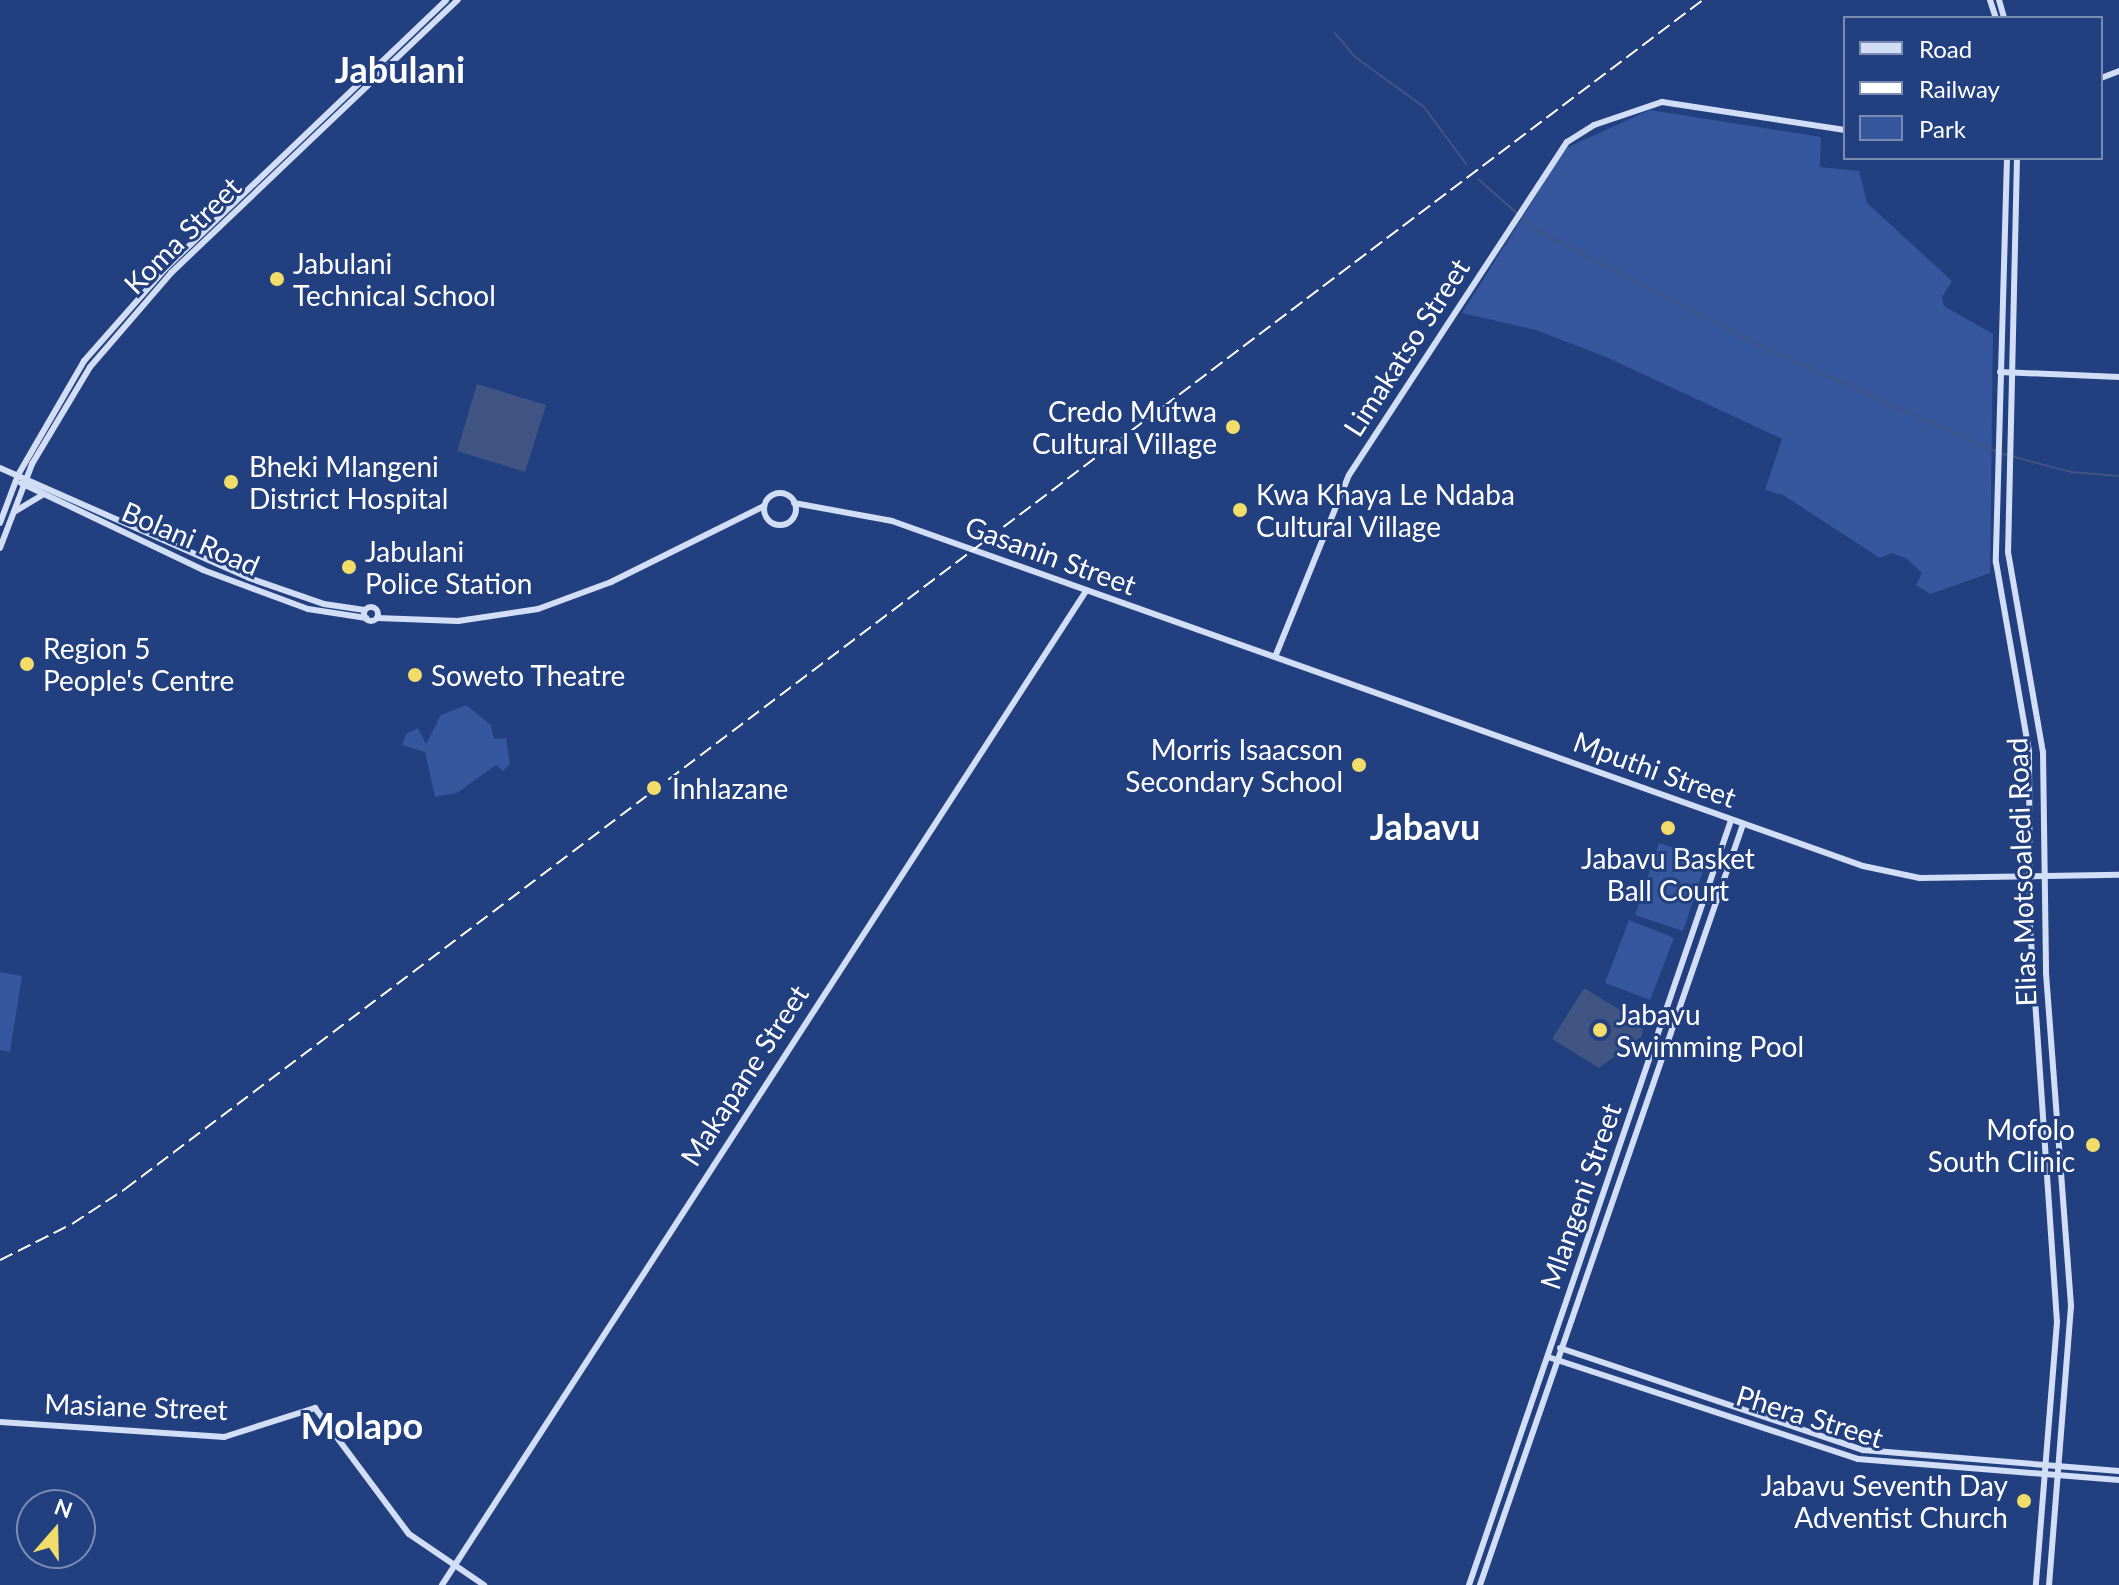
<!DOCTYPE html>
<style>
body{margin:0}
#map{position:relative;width:2119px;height:1585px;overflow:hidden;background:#223f7f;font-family:Lato,sans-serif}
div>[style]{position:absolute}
.green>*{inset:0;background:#36579d}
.water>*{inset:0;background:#405584}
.stream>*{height:2px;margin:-1px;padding:0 1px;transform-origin:1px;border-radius:1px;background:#405584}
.secondary>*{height:6px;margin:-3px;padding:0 3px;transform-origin:3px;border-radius:3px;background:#d2ddf6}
.secondary>.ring{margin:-3px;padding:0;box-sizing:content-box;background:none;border:6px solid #d2ddf6;border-radius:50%}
.rail>*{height:2px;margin-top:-1px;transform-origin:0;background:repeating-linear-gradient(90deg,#fff 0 14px,transparent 0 20px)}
.dots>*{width:22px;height:22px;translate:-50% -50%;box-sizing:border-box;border:4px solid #223f7f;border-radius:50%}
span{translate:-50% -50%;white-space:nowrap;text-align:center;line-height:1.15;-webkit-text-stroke:6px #223f7f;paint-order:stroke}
.street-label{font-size:28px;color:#fff}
.poi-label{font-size:28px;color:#fff}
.left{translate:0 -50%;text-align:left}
.right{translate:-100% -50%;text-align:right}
.district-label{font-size:36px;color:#fff;font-weight:700}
.legend{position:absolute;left:1843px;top:16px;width:260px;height:144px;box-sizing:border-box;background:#223f7f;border:2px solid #7a8cb2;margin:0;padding:10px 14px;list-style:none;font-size:24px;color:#fff}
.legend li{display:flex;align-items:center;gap:16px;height:40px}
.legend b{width:40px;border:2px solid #7a8cb2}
.north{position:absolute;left:16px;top:1489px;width:80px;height:80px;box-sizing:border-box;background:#223f7f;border:2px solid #7a8cb2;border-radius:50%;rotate:20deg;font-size:22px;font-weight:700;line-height:32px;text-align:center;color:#fff}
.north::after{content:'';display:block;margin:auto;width:28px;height:36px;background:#f2dd6a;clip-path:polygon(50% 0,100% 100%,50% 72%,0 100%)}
</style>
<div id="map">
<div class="green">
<i style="clip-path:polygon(1650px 110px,1821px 137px,1820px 167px,1859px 171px,1867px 203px,1952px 281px,1942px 297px,1944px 306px,1993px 334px,1990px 573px,1930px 594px,1916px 585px,1922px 573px,1906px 558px,1891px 553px,1880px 558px,1783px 495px,1765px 490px,1782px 439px,1606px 357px,1536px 330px,1462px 313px,1566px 148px)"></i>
<i style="clip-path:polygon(466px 705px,491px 725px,494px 739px,506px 738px,510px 764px,503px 771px,496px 765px,457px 793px,435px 797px,425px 752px,402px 745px,406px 734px,418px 728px,426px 744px,441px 715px)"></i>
<i style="clip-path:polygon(1659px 843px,1707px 859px,1683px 931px,1635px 915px)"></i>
<i style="clip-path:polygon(1629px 920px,1674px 938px,1650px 1000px,1605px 983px)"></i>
<i style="clip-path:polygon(0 972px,22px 976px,10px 1052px,0 1050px)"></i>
</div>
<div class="water">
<i style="clip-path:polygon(477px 384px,546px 405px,525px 472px,457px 451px)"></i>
<i style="clip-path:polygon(1584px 988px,1643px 1024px,1642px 1036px,1599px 1068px,1552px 1039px)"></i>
</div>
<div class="stream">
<i style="left:1335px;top:33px;width:31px;rotate:50deg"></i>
<i style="left:1355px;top:57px;width:85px;rotate:35.9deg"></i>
<i style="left:1424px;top:107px;width:71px;rotate:53.6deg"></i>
<i style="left:1478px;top:179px;width:76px;rotate:41.3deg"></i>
<i style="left:1535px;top:229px;width:249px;rotate:27.5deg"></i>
<i style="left:1756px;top:344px;width:264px;rotate:24.1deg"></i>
<i style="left:2003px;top:454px;width:70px;rotate:14.8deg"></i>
<i style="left:2071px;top:472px;width:48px;rotate:4.8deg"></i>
</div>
<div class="secondary">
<i style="left:1990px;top:0;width:19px;rotate:72deg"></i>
<i style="left:1999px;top:0;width:19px;rotate:74deg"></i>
<i style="left:2101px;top:78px;width:19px;rotate:-21deg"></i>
<i style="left:2007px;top:158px;width:404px;rotate:91.6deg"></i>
<i style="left:1996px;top:562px;width:193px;rotate:80.1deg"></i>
<i style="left:2029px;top:752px;width:174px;rotate:89.7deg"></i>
<i style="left:2030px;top:926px;width:397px;rotate:86.1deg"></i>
<i style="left:2057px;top:1322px;width:264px;rotate:94.6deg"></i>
<i style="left:2017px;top:158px;width:394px;rotate:91.3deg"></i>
<i style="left:2008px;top:552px;width:203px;rotate:80.1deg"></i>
<i style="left:2043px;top:752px;width:221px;rotate:89.2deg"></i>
<i style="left:2046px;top:973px;width:334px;rotate:85.7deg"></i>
<i style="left:2071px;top:1306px;width:280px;rotate:94.5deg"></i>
<i style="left:2000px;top:372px;width:119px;rotate:2.4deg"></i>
<i style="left:0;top:468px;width:272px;rotate:23.8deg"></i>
<i style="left:249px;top:578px;width:79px;rotate:19.1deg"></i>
<i style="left:324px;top:604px;width:41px;rotate:8.3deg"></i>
<i style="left:21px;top:483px;width:202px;rotate:25.5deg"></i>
<i style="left:203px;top:570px;width:112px;rotate:20.4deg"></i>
<i style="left:308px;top:609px;width:59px;rotate:8.8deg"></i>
<i class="ring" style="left:764px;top:493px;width:26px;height:26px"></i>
<i style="left:794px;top:503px;width:100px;rotate:10.4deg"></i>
<i style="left:892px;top:521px;width:1030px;rotate:19.56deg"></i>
<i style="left:1863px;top:866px;width:58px;rotate:11.9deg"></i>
<i style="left:1920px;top:878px;width:199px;rotate:-0.9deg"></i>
<i style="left:14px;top:512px;width:33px;rotate:-31deg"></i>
<i style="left:0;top:523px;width:51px;rotate:-69.4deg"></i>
<i style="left:18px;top:475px;width:132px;rotate:-59.9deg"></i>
<i style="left:84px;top:361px;width:125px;rotate:-48.6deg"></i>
<i style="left:167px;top:267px;width:386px;rotate:-43.7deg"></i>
<i style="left:0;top:548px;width:90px;rotate:-69.1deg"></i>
<i style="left:32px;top:464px;width:113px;rotate:-59.1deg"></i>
<i style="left:90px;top:367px;width:124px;rotate:-49.2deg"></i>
<i style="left:171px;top:273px;width:396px;rotate:-43.6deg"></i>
<i class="ring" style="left:364px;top:607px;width:8px;height:8px"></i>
<i style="left:377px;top:618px;width:81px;rotate:2.1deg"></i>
<i style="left:458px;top:621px;width:81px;rotate:-8.5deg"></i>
<i style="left:538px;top:609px;width:78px;rotate:-20.3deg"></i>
<i style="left:611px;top:582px;width:171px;rotate:-26.4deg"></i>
<i style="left:1275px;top:657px;width:196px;rotate:-67.9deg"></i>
<i style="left:1349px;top:475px;width:398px;rotate:-56.8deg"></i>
<i style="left:1567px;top:142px;width:32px;rotate:-32deg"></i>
<i style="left:1594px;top:125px;width:72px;rotate:-18.7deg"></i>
<i style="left:1662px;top:102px;width:185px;rotate:8.7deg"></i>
<i style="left:1560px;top:1348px;width:320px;rotate:18.6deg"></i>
<i style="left:1863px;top:1450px;width:257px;rotate:4.7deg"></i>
<i style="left:1548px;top:1357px;width:326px;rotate:18.2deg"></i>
<i style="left:1858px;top:1459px;width:262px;rotate:4.6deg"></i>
<i style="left:0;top:1422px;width:225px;rotate:3.8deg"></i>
<i style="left:224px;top:1437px;width:96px;rotate:-17.7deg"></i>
<i style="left:315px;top:1408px;width:157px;rotate:53.3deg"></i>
<i style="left:409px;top:1534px;width:91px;rotate:34.2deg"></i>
<i style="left:442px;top:1585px;width:1184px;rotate:-57.06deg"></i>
<i style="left:1469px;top:1585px;width:809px;rotate:-71.09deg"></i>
<i style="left:1480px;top:1585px;width:805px;rotate:-70.93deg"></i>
</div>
<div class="rail">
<i style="left:0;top:1260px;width:80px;rotate:-26.6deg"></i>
<i style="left:72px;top:1224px;width:64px;rotate:-33.4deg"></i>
<i style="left:125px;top:1189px;width:1976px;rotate:-37deg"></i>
</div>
<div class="dots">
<i style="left:277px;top:279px;background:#f2dd6a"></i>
<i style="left:1233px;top:427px;background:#f2dd6a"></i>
<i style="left:231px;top:482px;background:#f2dd6a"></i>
<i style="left:1240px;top:510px;background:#f2dd6a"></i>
<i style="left:349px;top:567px;background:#f2dd6a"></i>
<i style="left:27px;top:664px;background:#f2dd6a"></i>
<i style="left:415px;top:675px;background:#f2dd6a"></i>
<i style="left:1359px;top:765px;background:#f2dd6a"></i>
<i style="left:654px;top:788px;background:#f2dd6a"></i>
<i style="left:1668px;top:828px;background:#f2dd6a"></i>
<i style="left:1600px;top:1030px;background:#f2dd6a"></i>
<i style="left:2093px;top:1145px;background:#f2dd6a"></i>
<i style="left:2024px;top:1501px;background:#f2dd6a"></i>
</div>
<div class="street-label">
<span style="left:182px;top:235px;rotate:-45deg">Koma Street</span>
<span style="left:1406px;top:347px;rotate:-57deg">Limakatso Street</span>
<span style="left:191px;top:538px;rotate:23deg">Bolani Road</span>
<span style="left:1051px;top:555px;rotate:20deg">Gasanin Street</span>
<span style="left:1655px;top:769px;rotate:20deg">Mputhi Street</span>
<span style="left:2021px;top:872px;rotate:-92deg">Elias Motsoaledi Road</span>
<span style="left:744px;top:1075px;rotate:-57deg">Makapane Street</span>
<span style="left:1580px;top:1196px;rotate:-71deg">Mlangeni Street</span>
<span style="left:136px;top:1406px;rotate:2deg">Masiane Street</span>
<span style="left:1810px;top:1416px;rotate:17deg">Phera Street</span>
</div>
<div class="poi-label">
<span class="left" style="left:293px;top:279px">Jabulani<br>Technical School</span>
<span class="right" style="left:1217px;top:427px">Credo Mutwa<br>Cultural Village</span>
<span class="left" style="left:249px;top:482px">Bheki Mlangeni<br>District Hospital</span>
<span class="left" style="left:1256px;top:510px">Kwa Khaya Le Ndaba<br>Cultural Village</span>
<span class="left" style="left:365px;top:567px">Jabulani<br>Police Station</span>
<span class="left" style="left:43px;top:664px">Region 5<br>People's Centre</span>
<span class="left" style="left:431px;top:675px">Soweto Theatre</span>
<span class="right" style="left:1343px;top:765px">Morris Isaacson<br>Secondary School</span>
<span class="left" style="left:672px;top:788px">Inhlazane</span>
<span style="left:1668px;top:874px">Jabavu Basket<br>Ball Court</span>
<span class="left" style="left:1616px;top:1030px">Jabavu<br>Swimming Pool</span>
<span class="right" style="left:2075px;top:1145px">Mofolo<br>South Clinic</span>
<span class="right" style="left:2008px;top:1501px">Jabavu Seventh Day<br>Adventist Church</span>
</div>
<div class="district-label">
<span style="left:400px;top:70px">Jabulani</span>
<span style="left:1425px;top:827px">Jabavu</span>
<span style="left:362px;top:1426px">Molapo</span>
</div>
<ul class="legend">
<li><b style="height:10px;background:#d2ddf6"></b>Road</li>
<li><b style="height:10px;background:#fff"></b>Railway</li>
<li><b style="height:22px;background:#36579d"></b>Park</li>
</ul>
<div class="north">N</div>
</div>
